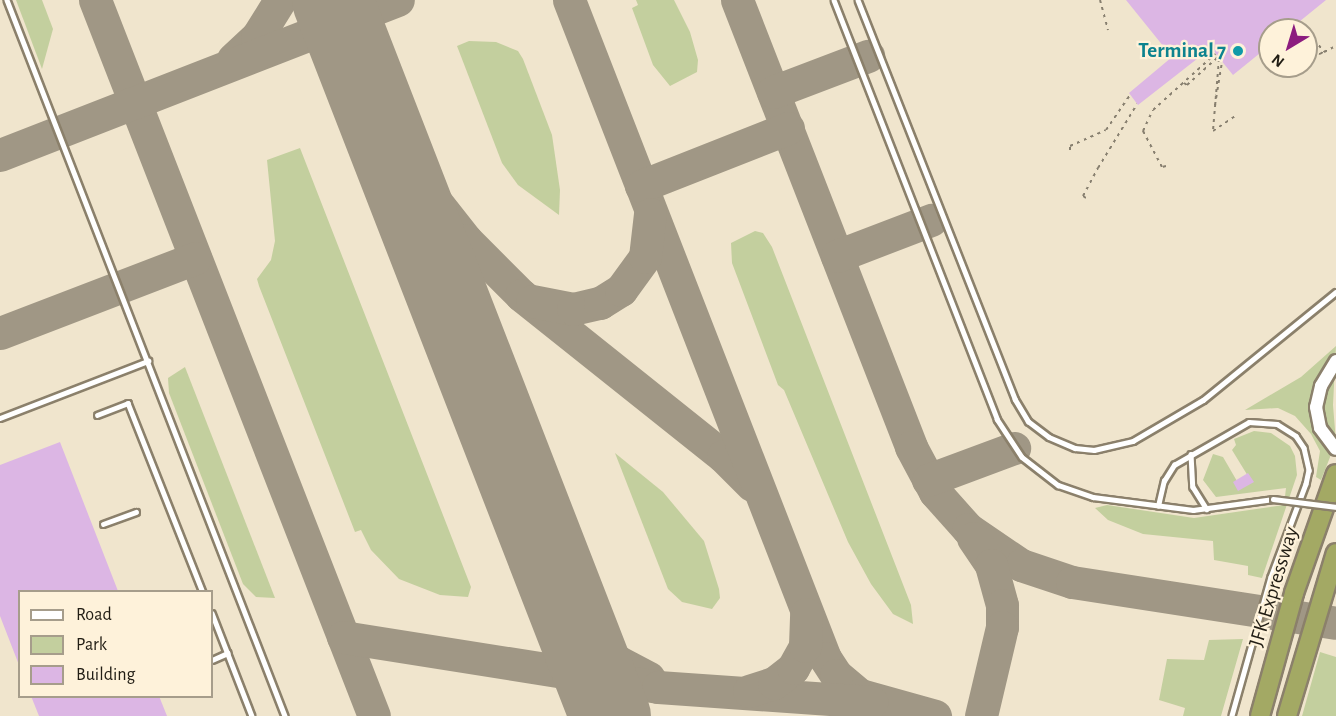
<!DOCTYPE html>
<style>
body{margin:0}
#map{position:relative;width:1336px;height:716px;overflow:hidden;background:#f0e5cd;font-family:"Alegreya Sans",sans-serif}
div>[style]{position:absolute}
.green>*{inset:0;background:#c3cf9e}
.taxiway>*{height:33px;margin:-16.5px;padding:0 16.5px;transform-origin:16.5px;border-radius:16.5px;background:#a09785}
.runway>*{height:81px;margin:-40.5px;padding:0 40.5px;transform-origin:40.5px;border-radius:40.5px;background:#a09785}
.building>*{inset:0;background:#dcb6e4}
.path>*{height:2px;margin-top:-1px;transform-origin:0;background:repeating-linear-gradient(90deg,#877f6f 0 3px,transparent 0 7.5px)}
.roads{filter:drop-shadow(2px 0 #8b806b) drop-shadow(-2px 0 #8b806b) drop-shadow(0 2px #8b806b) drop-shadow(0 -2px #8b806b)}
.service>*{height:4.5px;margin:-2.25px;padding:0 2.25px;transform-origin:2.25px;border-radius:2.25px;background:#fff}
.tertiary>*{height:12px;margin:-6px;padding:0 6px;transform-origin:6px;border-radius:6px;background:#fff}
.motorway>*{height:18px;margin:-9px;padding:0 9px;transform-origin:9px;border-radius:9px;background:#a3a964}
.bridges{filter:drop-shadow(2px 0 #8b806b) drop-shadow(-2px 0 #8b806b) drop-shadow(0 2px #8b806b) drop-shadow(0 -2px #8b806b)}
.service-bridge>*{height:4.5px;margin:-2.25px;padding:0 2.25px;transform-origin:2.25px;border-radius:2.25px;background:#fff}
.dots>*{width:16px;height:16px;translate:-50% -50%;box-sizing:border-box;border:3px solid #fef2da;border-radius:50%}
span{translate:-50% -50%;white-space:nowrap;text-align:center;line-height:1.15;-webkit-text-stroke:4.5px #fef2da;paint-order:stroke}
.culture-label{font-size:21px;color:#0d838f;font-weight:700}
.right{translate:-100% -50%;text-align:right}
.street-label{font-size:21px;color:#211d14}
.legend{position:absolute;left:18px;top:590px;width:195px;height:108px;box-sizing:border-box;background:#fef2da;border:2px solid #a69d8b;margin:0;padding:8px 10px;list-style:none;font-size:18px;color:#211d14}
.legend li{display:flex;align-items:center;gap:12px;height:30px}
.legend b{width:30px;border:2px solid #a69d8b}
.north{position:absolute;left:1258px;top:18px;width:60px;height:60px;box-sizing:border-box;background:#fef2da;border:2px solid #a69d8b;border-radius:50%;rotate:218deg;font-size:16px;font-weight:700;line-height:24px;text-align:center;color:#211d14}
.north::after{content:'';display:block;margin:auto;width:21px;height:27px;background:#8c1c7f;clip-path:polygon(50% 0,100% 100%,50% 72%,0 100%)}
</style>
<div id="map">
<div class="green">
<i style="clip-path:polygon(16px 0,42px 0,53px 29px,42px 69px)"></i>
<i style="clip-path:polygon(636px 0,674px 0,690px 32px,698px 60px,697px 72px,670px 86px,653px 65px,632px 8px,638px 5px)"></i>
<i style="clip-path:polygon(469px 41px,496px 42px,518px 51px,523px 59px,552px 135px,560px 190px,559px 215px,518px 185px,502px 163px,457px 46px)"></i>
<i style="clip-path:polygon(300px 148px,471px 587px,468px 597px,440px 595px,399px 579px,371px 550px,361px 530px,355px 532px,259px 286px,257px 279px,271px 260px,275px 241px,267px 160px)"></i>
<i style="clip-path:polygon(755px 231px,763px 233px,772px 247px,911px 605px,913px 624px,893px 614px,871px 584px,848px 542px,784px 390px,778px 385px,732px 263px,731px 243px)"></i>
<i style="clip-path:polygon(1336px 346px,1333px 405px,1336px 442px,1321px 480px,1316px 477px,1320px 451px,1311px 434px,1295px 416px,1278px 408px,1245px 410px,1301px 377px)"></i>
<i style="clip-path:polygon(185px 367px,275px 598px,256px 597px,243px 584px,169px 393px,168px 378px)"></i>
<i style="clip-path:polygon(1254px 431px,1271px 433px,1290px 446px,1295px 456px,1297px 475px,1262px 578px,1248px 575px,1248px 566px,1214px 560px,1213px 541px,1143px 534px,1108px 520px,1095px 508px,1107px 505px,1194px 518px,1284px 505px,1286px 488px,1216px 497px,1203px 480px,1213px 454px,1223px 457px,1241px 488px,1251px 481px,1232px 450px,1236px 445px,1234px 439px)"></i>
<i style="clip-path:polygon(615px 453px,663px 492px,704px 541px,719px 589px,720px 598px,712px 609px,682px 602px,668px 589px)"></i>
<i style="clip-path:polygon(1243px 639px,1221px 716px,1183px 716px,1185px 708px,1159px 700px,1167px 659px,1204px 660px,1209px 640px)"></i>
<i style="clip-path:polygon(1320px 652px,1336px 657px,1336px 716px,1302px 716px)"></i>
</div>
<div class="taxiway">
<i style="left:95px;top:0;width:768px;rotate:68.71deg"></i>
<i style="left:335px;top:0;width:144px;rotate:67.2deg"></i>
<i style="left:391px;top:133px;width:53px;rotate:59.6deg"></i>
<i style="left:418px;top:179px;width:78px;rotate:51.8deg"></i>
<i style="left:466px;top:240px;width:78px;rotate:45deg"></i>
<i style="left:521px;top:295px;width:258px;rotate:38.6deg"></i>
<i style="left:723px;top:456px;width:41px;rotate:45deg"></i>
<i style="left:569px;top:0;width:706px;rotate:68.74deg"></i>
<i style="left:825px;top:658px;width:20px;rotate:57deg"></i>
<i style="left:836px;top:675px;width:31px;rotate:40deg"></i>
<i style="left:860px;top:695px;width:78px;rotate:15.6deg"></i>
<i style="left:737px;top:0;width:480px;rotate:68.7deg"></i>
<i style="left:911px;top:447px;width:51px;rotate:61.9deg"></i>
<i style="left:935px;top:492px;width:50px;rotate:48.3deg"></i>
<i style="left:968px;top:529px;width:64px;rotate:34.2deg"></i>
<i style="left:1021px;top:565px;width:54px;rotate:18.4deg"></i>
<i style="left:1072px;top:582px;width:267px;rotate:8.8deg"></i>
<i style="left:233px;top:59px;width:33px;rotate:-43deg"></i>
<i style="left:257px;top:37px;width:44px;rotate:-58.1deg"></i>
<i style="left:773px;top:92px;width:102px;rotate:-20.8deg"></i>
<i style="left:0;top:155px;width:427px;rotate:-21.3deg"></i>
<i style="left:641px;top:186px;width:158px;rotate:-21.5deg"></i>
<i style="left:837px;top:256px;width:101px;rotate:-21deg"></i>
<i style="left:532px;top:301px;width:42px;rotate:11deg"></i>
<i style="left:573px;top:309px;width:28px;rotate:-13deg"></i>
<i style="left:600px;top:303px;width:25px;rotate:-32deg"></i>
<i style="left:621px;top:290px;width:41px;rotate:-54deg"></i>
<i style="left:645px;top:257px;width:43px;rotate:-83.4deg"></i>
<i style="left:0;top:333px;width:209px;rotate:-21deg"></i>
<i style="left:928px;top:480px;width:92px;rotate:-20.4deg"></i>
<i style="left:526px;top:493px;width:145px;rotate:66.8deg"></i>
<i style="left:583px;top:626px;width:49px;rotate:45.8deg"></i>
<i style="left:617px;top:661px;width:36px;rotate:28deg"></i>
<i style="left:973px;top:538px;width:32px;rotate:56deg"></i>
<i style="left:991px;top:565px;width:41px;rotate:74.6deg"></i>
<i style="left:1002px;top:605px;width:22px;rotate:90deg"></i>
<i style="left:1002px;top:627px;width:91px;rotate:103.3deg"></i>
<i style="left:343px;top:637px;width:319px;rotate:9deg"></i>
<i style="left:658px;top:687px;width:214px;rotate:4deg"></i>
<i style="left:586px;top:663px;width:57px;rotate:68.4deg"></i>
<i style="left:749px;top:691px;width:26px;rotate:-18deg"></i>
<i style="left:774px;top:683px;width:24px;rotate:-38deg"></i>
<i style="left:793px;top:668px;width:25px;rotate:-61deg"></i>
<i style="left:805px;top:646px;width:32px;rotate:-88deg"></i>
</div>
<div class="runway">
<i style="left:332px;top:0;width:768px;rotate:68.78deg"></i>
</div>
<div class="building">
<i style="clip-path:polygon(1126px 0,1326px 0,1289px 30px,1270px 30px,1270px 45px,1233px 75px,1211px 48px,1138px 105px,1129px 93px,1172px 57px)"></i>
<i style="clip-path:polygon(60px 442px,118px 591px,20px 591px,19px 665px,0 616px,0 465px)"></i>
<i style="clip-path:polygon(1248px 473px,1254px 482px,1238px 491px,1233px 482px)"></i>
<i style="clip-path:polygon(31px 696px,159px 696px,167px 716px,39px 716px)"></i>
</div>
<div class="path">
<i style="left:1100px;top:0;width:31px;rotate:75deg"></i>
<i style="left:1300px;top:22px;width:38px;rotate:51deg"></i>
<i style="left:1324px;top:52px;width:13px;rotate:-27deg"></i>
<i style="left:1297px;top:23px;width:9px;rotate:54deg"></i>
<i style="left:1306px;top:35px;width:24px;rotate:54deg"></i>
<i style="left:1320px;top:54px;width:4px;rotate:-34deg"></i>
<i style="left:1219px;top:59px;width:72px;rotate:94.8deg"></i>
<i style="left:1213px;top:131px;width:29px;rotate:-34deg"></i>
<i style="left:1184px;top:83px;width:4px;rotate:34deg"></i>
<i style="left:1187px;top:85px;width:42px;rotate:-42.1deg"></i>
<i style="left:1215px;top:105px;width:44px;rotate:-80.8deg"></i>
<i style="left:1070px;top:150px;width:4px;rotate:-90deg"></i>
<i style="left:1070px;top:146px;width:39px;rotate:-24deg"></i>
<i style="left:1106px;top:130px;width:42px;rotate:-55.6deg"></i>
<i style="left:1166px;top:166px;width:4px;rotate:166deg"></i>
<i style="left:1162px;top:167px;width:41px;rotate:-117.8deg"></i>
<i style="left:1143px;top:131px;width:23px;rotate:-65deg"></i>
<i style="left:1153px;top:110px;width:84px;rotate:-42.1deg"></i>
<i style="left:1086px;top:198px;width:4px;rotate:-146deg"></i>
<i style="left:1083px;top:196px;width:32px;rotate:-62deg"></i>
<i style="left:1098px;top:168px;width:75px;rotate:-58.6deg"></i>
</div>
<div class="roads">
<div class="service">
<i style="left:7px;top:0;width:768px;rotate:68.78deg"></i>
<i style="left:834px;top:0;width:450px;rotate:68.7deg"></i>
<i style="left:997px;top:419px;width:45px;rotate:56.7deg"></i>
<i style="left:1022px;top:457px;width:46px;rotate:37.9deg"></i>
<i style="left:1058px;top:485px;width:37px;rotate:19deg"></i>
<i style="left:1093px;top:497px;width:101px;rotate:7.4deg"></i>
<i style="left:1193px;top:510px;width:81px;rotate:-7.8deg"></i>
<i style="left:858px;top:0;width:429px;rotate:68.5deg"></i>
<i style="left:1015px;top:399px;width:26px;rotate:59deg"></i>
<i style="left:1028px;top:421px;width:26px;rotate:37deg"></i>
<i style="left:1049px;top:437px;width:28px;rotate:23deg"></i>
<i style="left:1075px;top:448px;width:19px;rotate:6deg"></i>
<i style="left:1094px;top:450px;width:40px;rotate:-13deg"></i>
<i style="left:1133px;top:441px;width:81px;rotate:-30.4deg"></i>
<i style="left:1203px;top:400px;width:171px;rotate:-39.1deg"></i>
<i style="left:97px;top:415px;width:33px;rotate:-21deg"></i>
<i style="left:128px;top:403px;width:203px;rotate:68.4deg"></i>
<i style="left:0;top:418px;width:159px;rotate:-21.1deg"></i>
<i style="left:1191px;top:454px;width:33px;rotate:87deg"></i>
<i style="left:1193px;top:487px;width:26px;rotate:58deg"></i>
<i style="left:1158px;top:506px;width:26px;rotate:-77deg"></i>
<i style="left:1164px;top:481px;width:19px;rotate:-58deg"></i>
<i style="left:1174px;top:465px;width:86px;rotate:-29.8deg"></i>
<i style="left:1249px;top:422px;width:28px;rotate:4deg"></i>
<i style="left:1277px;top:424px;width:22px;rotate:32deg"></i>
<i style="left:1296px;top:436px;width:14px;rotate:56deg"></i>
<i style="left:1304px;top:448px;width:23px;rotate:77deg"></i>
<i style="left:1309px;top:470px;width:14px;rotate:102deg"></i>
<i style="left:1306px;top:484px;width:99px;rotate:110.6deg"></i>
<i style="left:1271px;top:577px;width:144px;rotate:105.7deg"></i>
<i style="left:103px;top:524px;width:35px;rotate:-20deg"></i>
<i style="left:212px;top:613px;width:110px;rotate:68.8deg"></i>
<i style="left:212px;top:660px;width:17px;rotate:-24deg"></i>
</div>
<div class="tertiary">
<i style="left:1336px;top:361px;width:29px;rotate:121deg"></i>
<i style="left:1321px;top:386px;width:22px;rotate:103deg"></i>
<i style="left:1316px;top:407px;width:21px;rotate:79deg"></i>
<i style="left:1320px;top:428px;width:26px;rotate:53deg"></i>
</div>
<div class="motorway">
<i style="left:1260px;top:716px;width:128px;rotate:-74.5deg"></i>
<i style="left:1294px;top:593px;width:126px;rotate:-70.6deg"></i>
<i style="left:1287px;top:716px;width:170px;rotate:-73.3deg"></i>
</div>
</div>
<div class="bridges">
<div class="service-bridge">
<i style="left:1273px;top:499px;width:64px;rotate:7.2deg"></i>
</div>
</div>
<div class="dots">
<i style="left:1238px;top:51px;background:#0f9aa8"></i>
</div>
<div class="culture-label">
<span class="right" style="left:1226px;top:51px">Terminal 7</span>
</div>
<div class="street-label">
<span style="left:1274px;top:587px;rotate:-73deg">JFK Expressway</span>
</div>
<ul class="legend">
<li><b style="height:8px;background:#fff"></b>Road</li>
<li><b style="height:16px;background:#c3cf9e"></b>Park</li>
<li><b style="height:16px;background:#dcb6e4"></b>Building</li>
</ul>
<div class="north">N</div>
</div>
